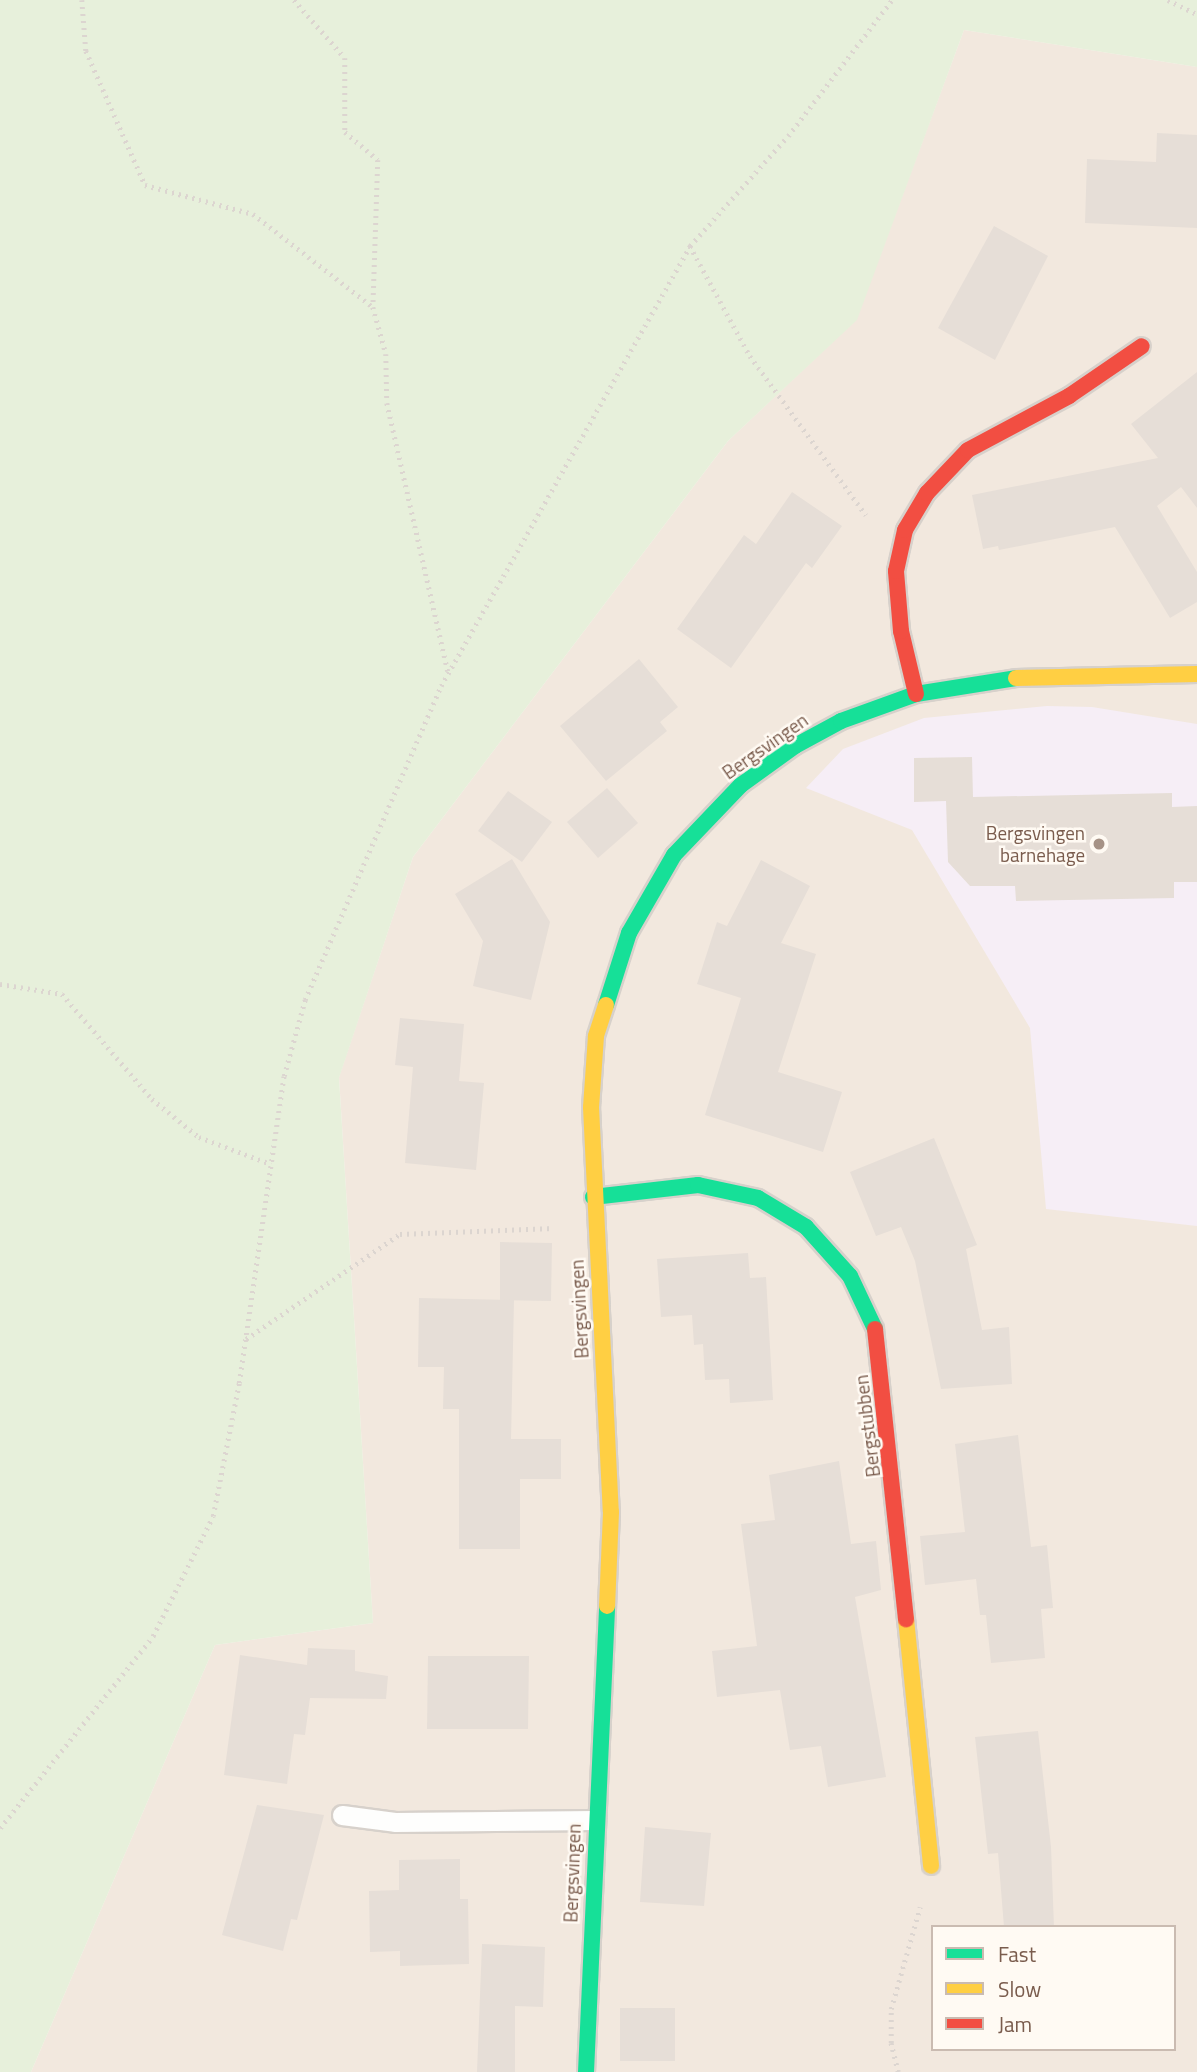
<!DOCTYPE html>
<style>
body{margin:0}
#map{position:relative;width:1197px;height:2072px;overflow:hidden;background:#f9f5f0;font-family:"Titillium Web",sans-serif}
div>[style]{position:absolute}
.residential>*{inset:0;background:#f2e8de}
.education>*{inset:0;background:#f6eef6}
.green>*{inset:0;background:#e7f0db}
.building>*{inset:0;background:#e6ded7}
.path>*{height:4.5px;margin-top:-2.25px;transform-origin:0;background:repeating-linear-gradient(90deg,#dcd5d0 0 2px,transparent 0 7px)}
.roads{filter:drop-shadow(2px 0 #d7d1cb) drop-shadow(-2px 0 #d7d1cb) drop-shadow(0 2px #d7d1cb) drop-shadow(0 -2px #d7d1cb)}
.lane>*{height:19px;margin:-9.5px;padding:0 9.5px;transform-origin:9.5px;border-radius:9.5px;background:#fefefd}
.fast>*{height:16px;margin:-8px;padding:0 8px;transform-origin:8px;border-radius:8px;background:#16e098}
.slow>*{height:16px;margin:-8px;padding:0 8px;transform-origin:8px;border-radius:8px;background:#ffcf43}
.jam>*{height:16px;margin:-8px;padding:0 8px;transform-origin:8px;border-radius:8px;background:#f24e42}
.dots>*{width:19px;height:19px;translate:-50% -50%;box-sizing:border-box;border:4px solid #fffaf3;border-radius:50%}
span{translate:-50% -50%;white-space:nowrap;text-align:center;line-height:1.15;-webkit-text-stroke:5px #fffaf3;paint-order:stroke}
.street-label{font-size:19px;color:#7a5c4d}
.poi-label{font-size:19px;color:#7a5c4d}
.right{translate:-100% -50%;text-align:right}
.legend{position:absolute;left:931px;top:1925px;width:245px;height:126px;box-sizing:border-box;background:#fffaf3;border:2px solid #cabbb1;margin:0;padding:9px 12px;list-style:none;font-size:21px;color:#7a5c4d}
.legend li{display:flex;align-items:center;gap:14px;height:35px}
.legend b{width:35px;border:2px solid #cabbb1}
</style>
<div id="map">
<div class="residential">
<i style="clip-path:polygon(evenodd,964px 30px,1197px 67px,1197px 2072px,31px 2072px,215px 1645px,373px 1623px,339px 1077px,413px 857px,728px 441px,856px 320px,964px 30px,933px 1927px,1174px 1927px,1174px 2049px,933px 2049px,933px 1927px)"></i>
</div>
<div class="education">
<i style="clip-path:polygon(1047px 706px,1092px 707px,1197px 724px,1197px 1226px,1046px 1209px,1030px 1028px,912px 830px,806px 788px,843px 749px,924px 718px)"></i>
</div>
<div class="green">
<i style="clip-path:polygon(0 0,1197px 0,1197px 67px,964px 30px,857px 320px,728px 441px,413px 857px,339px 1078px,373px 1623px,215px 1645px,31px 2072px,0 2072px)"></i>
</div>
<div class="building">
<i style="clip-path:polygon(1157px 133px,1197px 135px,1197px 228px,1085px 223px,1087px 159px,1156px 162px)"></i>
<i style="clip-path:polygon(994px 226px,1048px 256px,995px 360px,938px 328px)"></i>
<i style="clip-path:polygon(1197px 372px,1197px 508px,1181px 487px,1157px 506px,1197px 572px,1197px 602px,1170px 618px,1115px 527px,999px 550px,998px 546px,983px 549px,972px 495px,1158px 458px,1131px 424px)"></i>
<i style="clip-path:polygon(792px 492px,842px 526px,812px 568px,806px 563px,731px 668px,677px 629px,744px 535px,756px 544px)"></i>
<i style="clip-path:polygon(639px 659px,678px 707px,660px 722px,667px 731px,606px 781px,560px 726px)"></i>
<i style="clip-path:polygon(972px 757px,973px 797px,1172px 793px,1172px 807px,1197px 806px,1197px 882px,1174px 882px,1174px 898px,1016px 901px,1015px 886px,970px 886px,948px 862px,946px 801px,914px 802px,914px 758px)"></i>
<i style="clip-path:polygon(607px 788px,638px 823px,598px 858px,567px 822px)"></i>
<i style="clip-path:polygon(508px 791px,552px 822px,522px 862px,478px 831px)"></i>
<i style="clip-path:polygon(512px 859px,550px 922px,531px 1000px,473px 986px,483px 941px,455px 894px)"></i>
<i style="clip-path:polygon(761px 860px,810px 886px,781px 943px,816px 954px,778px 1072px,842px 1092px,823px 1152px,705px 1115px,741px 998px,697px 984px,717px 922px,727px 926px)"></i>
<i style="clip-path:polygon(400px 1018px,464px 1024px,459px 1081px,484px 1083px,476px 1170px,405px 1163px,413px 1067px,395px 1065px)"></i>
<i style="clip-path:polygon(934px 1138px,977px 1245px,966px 1249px,982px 1330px,1009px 1327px,1012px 1384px,941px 1389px,915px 1261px,901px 1227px,876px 1236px,850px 1172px)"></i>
<i style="clip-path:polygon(500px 1242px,552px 1243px,551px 1301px,500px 1300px)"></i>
<i style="clip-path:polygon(748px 1253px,750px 1278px,766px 1277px,773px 1400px,730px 1403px,729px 1379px,705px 1380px,703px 1344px,694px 1345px,692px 1315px,661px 1317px,657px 1259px)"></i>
<i style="clip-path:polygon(419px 1298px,514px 1300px,511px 1439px,561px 1439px,561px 1479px,520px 1479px,520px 1549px,459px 1549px,459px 1409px,443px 1409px,444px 1367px,418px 1367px)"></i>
<i style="clip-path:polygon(1018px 1435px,1031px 1547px,1047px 1545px,1053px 1608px,1041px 1609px,1045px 1658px,991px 1663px,986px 1615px,980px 1615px,976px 1579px,925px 1585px,920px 1536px,965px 1532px,955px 1444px)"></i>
<i style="clip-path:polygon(839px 1461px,851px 1544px,876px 1541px,881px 1590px,855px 1597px,886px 1777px,828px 1787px,821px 1746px,790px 1750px,780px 1690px,717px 1697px,712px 1651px,757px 1646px,741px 1524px,775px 1520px,769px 1475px)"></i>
<i style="clip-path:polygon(308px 1648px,355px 1650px,355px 1671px,388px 1676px,386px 1699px,310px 1698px,305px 1735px,294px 1734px,287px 1784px,224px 1775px,240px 1655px,307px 1665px)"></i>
<i style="clip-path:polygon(428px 1656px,529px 1656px,528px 1729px,427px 1729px)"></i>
<i style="clip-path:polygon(1038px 1731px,1051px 1847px,1054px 1927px,1004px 1927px,998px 1853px,988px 1854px,975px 1737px)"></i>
<i style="clip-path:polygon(257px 1805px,324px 1815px,297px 1920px,291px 1919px,283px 1951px,222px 1935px)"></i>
<i style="clip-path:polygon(645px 1827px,711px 1833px,704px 1906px,640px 1902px)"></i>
<i style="clip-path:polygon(460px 1859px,460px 1899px,468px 1899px,469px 1964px,400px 1966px,400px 1951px,370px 1952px,369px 1891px,399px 1890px,399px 1860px)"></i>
<i style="clip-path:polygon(482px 1944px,545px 1947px,543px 2007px,515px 2006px,515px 2072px,477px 2072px)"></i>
<i style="clip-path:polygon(620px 2008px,675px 2008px,675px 2061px,620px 2061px)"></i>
</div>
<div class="path">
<i style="left:82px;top:0;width:51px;rotate:85.5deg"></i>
<i style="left:86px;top:51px;width:146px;rotate:66.2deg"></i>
<i style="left:145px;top:185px;width:112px;rotate:15deg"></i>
<i style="left:253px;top:214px;width:152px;rotate:37.8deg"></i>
<i style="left:373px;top:307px;width:49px;rotate:74.5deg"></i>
<i style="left:386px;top:354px;width:49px;rotate:88.8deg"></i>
<i style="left:387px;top:403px;width:275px;rotate:77.2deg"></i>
<i style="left:294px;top:0;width:77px;rotate:48.7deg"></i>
<i style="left:345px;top:58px;width:74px;rotate:90deg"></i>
<i style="left:345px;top:132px;width:43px;rotate:40.3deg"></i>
<i style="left:378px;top:160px;width:147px;rotate:91.9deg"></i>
<i style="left:1168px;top:0;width:32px;rotate:26deg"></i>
<i style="left:690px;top:246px;width:125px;rotate:61.4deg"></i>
<i style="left:750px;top:356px;width:197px;rotate:53.9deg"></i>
<i style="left:0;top:984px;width:63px;rotate:9.2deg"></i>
<i style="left:62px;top:994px;width:138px;rotate:49.4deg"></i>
<i style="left:152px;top:1099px;width:60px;rotate:39deg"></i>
<i style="left:199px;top:1137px;width:77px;rotate:20.6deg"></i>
<i style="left:246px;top:1339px;width:186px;rotate:-34.3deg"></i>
<i style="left:400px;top:1234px;width:154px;rotate:-2.2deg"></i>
<i style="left:0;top:1828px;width:246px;rotate:-51.4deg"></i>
<i style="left:153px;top:1636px;width:134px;rotate:-63.4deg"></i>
<i style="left:213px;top:1516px;width:136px;rotate:-78.9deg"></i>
<i style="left:239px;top:1383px;width:310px;rotate:-81.7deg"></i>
<i style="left:284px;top:1076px;width:79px;rotate:-74.6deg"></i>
<i style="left:305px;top:1000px;width:342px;rotate:-66.6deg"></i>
<i style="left:441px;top:686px;width:506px;rotate:-60.49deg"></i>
<i style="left:690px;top:246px;width:147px;rotate:-48.3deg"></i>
<i style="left:788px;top:136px;width:171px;rotate:-52.6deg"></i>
<i style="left:898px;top:2072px;width:30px;rotate:-104deg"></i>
<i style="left:891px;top:2043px;width:34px;rotate:-90deg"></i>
<i style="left:891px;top:2009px;width:106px;rotate:-74.1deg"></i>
</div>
<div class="roads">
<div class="lane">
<i style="left:342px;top:1815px;width:53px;rotate:7.5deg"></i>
<i style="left:395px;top:1822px;width:200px;rotate:-0.6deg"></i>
</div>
<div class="fast">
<i style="left:606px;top:1005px;width:76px;rotate:-72.3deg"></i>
<i style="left:629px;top:933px;width:90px;rotate:-60deg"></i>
<i style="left:674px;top:855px;width:97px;rotate:-46.3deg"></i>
<i style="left:741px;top:785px;width:67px;rotate:-35.8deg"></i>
<i style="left:795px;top:746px;width:52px;rotate:-28.5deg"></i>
<i style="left:841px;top:721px;width:80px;rotate:-19.8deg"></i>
<i style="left:916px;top:694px;width:101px;rotate:-9.1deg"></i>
<i style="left:593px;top:1197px;width:106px;rotate:-6.5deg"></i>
<i style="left:698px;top:1185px;width:61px;rotate:12.2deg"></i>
<i style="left:758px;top:1198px;width:56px;rotate:31.1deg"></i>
<i style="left:806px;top:1227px;width:66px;rotate:48.1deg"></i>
<i style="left:850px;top:1276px;width:59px;rotate:64.7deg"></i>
<i style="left:586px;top:2072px;width:466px;rotate:-87.4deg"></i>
</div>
<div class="slow">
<i style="left:1016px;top:678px;width:181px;rotate:-1.3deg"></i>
<i style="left:606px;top:1005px;width:33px;rotate:108deg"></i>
<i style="left:596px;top:1036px;width:71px;rotate:94deg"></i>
<i style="left:591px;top:1107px;width:405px;rotate:87.2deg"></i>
<i style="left:611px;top:1512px;width:94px;rotate:92.4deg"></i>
<i style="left:906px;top:1619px;width:248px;rotate:84.2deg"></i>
</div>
<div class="jam">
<i style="left:916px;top:694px;width:65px;rotate:-103.4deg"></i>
<i style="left:901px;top:631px;width:60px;rotate:-94.8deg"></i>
<i style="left:896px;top:571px;width:42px;rotate:-77.6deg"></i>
<i style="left:905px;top:530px;width:43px;rotate:-59.3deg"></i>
<i style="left:927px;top:493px;width:59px;rotate:-46.4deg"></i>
<i style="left:968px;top:450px;width:115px;rotate:-28.1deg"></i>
<i style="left:1069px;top:396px;width:88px;rotate:-34.4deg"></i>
<i style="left:875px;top:1329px;width:292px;rotate:83.9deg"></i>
</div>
</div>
<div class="dots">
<i style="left:1099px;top:844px;background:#a69286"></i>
</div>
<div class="street-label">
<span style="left:765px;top:746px;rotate:-35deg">Bergsvingen</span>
<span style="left:579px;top:1309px;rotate:-93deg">Bergsvingen</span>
<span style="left:867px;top:1426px;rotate:-97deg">Bergstubben</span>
<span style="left:572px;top:1873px;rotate:-88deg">Bergsvingen</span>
</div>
<div class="poi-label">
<span class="right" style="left:1085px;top:844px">Bergsvingen<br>barnehage</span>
</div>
<ul class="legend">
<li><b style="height:9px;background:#16e098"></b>Fast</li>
<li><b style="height:9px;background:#ffcf43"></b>Slow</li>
<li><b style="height:9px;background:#f24e42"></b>Jam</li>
</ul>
</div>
